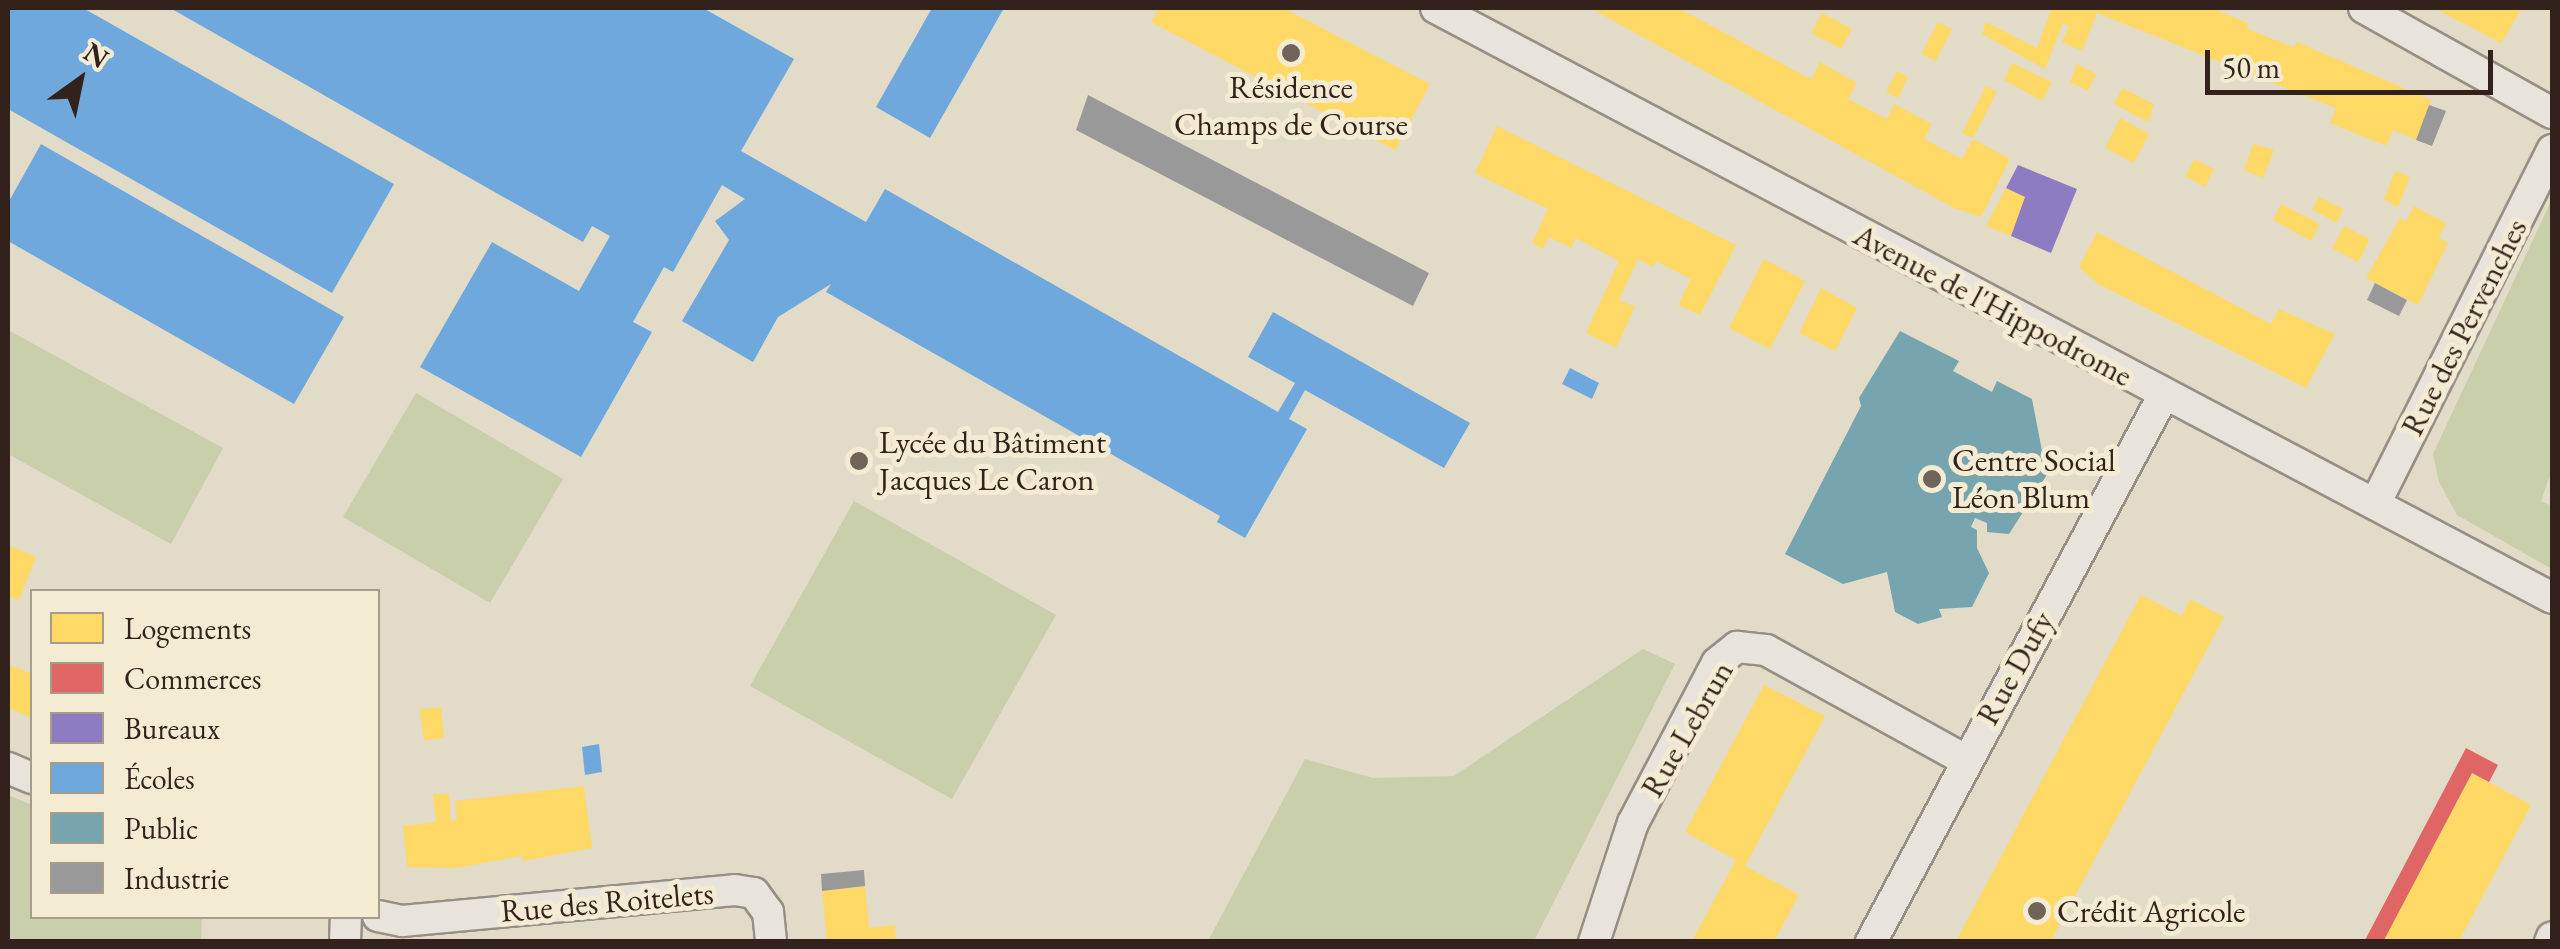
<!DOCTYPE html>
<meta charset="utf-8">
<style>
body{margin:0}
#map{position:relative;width:2560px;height:949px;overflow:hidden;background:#e2dbc7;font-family:"EB Garamond",serif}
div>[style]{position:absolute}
.green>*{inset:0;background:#c9ceab}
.homes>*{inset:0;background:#ffd966}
.shops>*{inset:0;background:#e06666}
.offices>*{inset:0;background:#8e7cc3}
.schools>*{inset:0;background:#6fa8dc}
.public>*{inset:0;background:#76a5af}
.industry>*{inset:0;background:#999}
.roads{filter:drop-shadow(2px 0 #969084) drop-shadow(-2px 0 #969084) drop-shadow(0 2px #969084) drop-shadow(0 -2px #969084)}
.minor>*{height:30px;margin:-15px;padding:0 15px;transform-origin:15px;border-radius:15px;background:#e8e4db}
.dots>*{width:28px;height:28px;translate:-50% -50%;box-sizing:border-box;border:5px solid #f4ebd3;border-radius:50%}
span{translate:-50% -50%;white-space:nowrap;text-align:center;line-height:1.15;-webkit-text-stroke:10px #f4ebd3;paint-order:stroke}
.poi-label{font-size:32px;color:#33221b}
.left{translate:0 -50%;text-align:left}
.street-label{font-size:32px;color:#33221b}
.frame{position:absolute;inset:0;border:10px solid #33221b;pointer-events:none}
.legend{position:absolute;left:30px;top:589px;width:350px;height:330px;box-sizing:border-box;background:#f4ebd3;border:2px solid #a79b89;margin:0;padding:12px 18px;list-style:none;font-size:30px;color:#33221b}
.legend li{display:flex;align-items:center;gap:20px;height:50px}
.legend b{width:50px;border:2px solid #a79b89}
.north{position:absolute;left:30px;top:30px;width:100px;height:100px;-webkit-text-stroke:8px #f4ebd3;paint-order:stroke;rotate:33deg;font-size:28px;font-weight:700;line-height:40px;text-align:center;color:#33221b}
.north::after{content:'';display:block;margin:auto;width:35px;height:45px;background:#33221b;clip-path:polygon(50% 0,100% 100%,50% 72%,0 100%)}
.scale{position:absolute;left:2205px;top:50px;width:288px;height:45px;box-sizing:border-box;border:5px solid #33221b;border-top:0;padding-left:12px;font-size:30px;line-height:35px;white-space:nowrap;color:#33221b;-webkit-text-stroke:8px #f4ebd3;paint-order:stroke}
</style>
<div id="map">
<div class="green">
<i style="clip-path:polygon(2552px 199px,2552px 469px,2541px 501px,2552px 506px,2552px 569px,2457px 515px,2439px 482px,2433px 454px)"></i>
<i style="clip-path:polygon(8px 330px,223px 448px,171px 544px,8px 454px)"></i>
<i style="clip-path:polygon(416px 393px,563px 479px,490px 603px,343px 517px)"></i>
<i style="clip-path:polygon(854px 501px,1056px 615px,952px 799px,750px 686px)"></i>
<i style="clip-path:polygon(1643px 649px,1675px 664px,1534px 941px,1208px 941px,1305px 759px,1373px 778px,1454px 776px)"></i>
<i style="clip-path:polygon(8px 795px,32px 805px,32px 916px,202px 917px,201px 941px,8px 941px)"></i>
</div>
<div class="homes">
<i style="clip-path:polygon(1159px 8px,1283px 8px,1430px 84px,1395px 150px,1151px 22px)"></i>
<i style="clip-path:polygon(1590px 8px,1678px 8px,1811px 79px,1820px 62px,1857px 83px,1848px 99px,1887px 119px,1894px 104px,1932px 124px,1924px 139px,1962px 159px,1973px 139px,2010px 159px,1981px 217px,1954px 208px)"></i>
<i style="clip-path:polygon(2044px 8px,2216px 10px,2248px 23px,2247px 29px,2294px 47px,2297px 42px,2431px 100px,2416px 140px,2393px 130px,2386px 146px,2330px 123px,2336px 108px,2097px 13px,2082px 51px,2062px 42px,2069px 26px,2063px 23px,2045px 69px,1982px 34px,1986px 22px,2037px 48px,2051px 10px)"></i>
<i style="clip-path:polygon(2434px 8px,2522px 8px,2501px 43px)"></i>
<i style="clip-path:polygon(1822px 13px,1852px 29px,1841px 49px,1811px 33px)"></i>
<i style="clip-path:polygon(1938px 22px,1952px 29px,1936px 61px,1921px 54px)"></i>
<i style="clip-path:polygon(2012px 63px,2052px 82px,2042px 101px,2004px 80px)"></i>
<i style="clip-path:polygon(2077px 64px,2096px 74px,2088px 91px,2070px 82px)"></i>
<i style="clip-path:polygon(1897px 71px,1908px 77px,1898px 98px,1886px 92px)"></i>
<i style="clip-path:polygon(1986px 86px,1997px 92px,1973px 138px,1962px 133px)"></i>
<i style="clip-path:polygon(2122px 88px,2154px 104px,2148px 122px,2114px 104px)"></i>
<i style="clip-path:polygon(2120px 118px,2149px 134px,2134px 163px,2105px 148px)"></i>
<i style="clip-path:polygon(1497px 126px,1736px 245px,1700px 315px,1678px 305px,1691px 279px,1656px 261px,1653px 267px,1638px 259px,1619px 300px,1635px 307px,1616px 348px,1586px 333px,1619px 261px,1576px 238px,1571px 248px,1549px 237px,1543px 249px,1532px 243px,1548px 209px,1475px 173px)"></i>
<i style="clip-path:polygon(2253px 144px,2274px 150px,2263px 178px,2244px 170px)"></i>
<i style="clip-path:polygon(2195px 159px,2214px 169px,2205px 187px,2185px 176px)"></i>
<i style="clip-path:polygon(2395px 171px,2410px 177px,2398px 207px,2384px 200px)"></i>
<i style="clip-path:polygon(2006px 188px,2025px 197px,2011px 236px,1986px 226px)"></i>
<i style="clip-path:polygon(2319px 197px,2343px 209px,2337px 223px,2312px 209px)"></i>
<i style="clip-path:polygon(2281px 204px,2320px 224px,2311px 241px,2273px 220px)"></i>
<i style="clip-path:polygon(2414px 206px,2446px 223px,2439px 238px,2448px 243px,2418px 305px,2366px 278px,2400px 218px,2406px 221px)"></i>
<i style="clip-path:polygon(2344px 226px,2370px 239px,2358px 262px,2332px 248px)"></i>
<i style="clip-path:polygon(2097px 232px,2271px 324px,2279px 309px,2335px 334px,2306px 388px,2098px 284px,2079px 267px)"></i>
<i style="clip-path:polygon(1764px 259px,1805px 281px,1770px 349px,1729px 328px)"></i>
<i style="clip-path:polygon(1821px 288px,1857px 308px,1835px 351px,1799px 333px)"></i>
<i style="clip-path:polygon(8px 545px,36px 557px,19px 600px,8px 596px)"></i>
<i style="clip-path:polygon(2141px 595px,2182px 616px,2190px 599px,2224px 617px,2051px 941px,1956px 941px)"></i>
<i style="clip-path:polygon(8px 664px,32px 674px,32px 718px,8px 708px)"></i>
<i style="clip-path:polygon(1764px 685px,1825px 716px,1745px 866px,1799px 895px,1774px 941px,1692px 941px,1736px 860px,1685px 832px)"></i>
<i style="clip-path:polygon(441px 707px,444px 738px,424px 740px,420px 709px)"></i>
<i style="clip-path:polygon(2472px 773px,2531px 805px,2459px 941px,2383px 941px)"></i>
<i style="clip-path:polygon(584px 786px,592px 848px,523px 861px,522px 856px,456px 868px,407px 867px,403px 826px,436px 822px,433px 794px,449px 794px,451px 821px,457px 820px,455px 801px)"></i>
<i style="clip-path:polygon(865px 886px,869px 928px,895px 925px,896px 941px,827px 941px,822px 891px)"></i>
</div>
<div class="shops">
<i style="clip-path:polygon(2466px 748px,2498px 765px,2489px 782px,2472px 773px,2383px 942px,2364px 942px)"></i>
</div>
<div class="offices">
<i style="clip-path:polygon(2018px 165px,2077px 189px,2051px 253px,2011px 236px,2025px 197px,2006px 188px)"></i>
</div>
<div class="schools">
<i style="clip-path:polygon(8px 8px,83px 8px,394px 184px,332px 293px,8px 109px)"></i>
<i style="clip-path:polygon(170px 8px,703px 8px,794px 59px,741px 151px,866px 222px,885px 189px,1278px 412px,1295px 383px,1248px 357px,1273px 312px,1470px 423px,1444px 468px,1305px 390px,1289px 419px,1307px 429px,1245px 538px,1217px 522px,1220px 516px,826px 292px,831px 284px,778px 317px,753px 362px,682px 321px,729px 240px,715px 221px,745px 199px,722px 185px,673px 272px,664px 267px,633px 322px,652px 332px,581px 457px,420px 367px,492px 242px,579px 291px,610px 236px,592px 226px,583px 242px)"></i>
<i style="clip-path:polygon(932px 8px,1004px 8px,930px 138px,876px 107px)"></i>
<i style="clip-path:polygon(41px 144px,344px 317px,294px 404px,8px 241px,8px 203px)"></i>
<i style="clip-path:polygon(1570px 368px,1599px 383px,1592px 399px,1562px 384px)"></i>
<i style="clip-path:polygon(599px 744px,602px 772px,585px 775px,582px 747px)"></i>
</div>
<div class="public">
<i style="clip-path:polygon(1900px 331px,1959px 361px,1953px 371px,1992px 392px,1997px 381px,2032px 399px,2042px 451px,2053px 448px,2057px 459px,2009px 534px,1987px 532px,1987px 523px,1975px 518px,1971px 527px,1977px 530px,1977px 548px,1989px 573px,1972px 607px,1939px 609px,1942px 617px,1918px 624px,1895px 612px,1887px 572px,1843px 584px,1785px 554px,1861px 406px,1859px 398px)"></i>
</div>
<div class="industry">
<i style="clip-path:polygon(1088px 95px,1429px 273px,1413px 306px,1076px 130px)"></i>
<i style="clip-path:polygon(2429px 105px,2446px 111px,2432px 146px,2416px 140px)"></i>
<i style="clip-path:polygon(2375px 283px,2407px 300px,2399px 316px,2367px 300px)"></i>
<i style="clip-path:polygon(864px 870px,865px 886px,822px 891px,821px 874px)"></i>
</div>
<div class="roads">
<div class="minor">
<i style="left:1436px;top:8px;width:1262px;rotate:27.86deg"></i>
<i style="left:2364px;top:8px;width:215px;rotate:29.2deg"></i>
<i style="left:2375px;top:504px;width:396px;rotate:-63.4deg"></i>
<i style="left:8px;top:768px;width:26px;rotate:23deg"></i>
<i style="left:378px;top:916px;width:25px;rotate:12deg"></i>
<i style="left:402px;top:921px;width:334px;rotate:-5.3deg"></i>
<i style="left:735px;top:890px;width:19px;rotate:9deg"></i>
<i style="left:754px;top:893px;width:24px;rotate:54deg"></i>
<i style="left:768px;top:912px;width:30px;rotate:84deg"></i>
<i style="left:345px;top:942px;width:26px;rotate:-88deg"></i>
<i style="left:1594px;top:942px;width:125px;rotate:-71.9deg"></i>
<i style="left:1633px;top:823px;width:181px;rotate:-62.3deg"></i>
<i style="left:1717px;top:663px;width:26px;rotate:-39deg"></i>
<i style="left:1737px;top:647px;width:29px;rotate:6deg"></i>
<i style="left:1766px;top:650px;width:227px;rotate:28.9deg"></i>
<i style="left:1871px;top:942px;width:619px;rotate:-61.86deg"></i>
<i style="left:2550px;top:942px;width:5px;rotate:-68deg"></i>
</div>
</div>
<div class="dots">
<i style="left:1291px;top:53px;background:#706357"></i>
<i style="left:859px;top:461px;background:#706357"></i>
<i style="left:1932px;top:479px;background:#706357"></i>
<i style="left:2037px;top:911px;background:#706357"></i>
</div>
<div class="poi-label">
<span style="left:1291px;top:106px">Résidence<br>Champs de Course</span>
<span class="left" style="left:879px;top:461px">Lycée du Bâtiment<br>Jacques Le Caron</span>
<span class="left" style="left:1952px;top:479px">Centre Social<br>Léon Blum</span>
<span class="left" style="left:2057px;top:911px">Crédit Agricole</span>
</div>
<div class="street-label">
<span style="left:1993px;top:305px;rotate:28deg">Avenue de l'Hippodrome</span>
<span style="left:2464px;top:327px;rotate:-63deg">Rue des Pervenches</span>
<span style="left:2015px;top:668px;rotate:-61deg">Rue Dufy</span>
<span style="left:1687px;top:729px;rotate:-60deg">Rue Lebrun</span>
<span style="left:607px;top:902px;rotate:-5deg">Rue des Roitelets</span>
</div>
<div class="frame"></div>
<ul class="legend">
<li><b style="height:28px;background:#ffd966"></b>Logements</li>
<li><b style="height:28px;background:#e06666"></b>Commerces</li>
<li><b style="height:28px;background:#8e7cc3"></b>Bureaux</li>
<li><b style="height:28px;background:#6fa8dc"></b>Écoles</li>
<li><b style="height:28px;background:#76a5af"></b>Public</li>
<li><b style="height:28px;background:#999"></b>Industrie</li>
</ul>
<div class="north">N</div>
<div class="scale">50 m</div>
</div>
